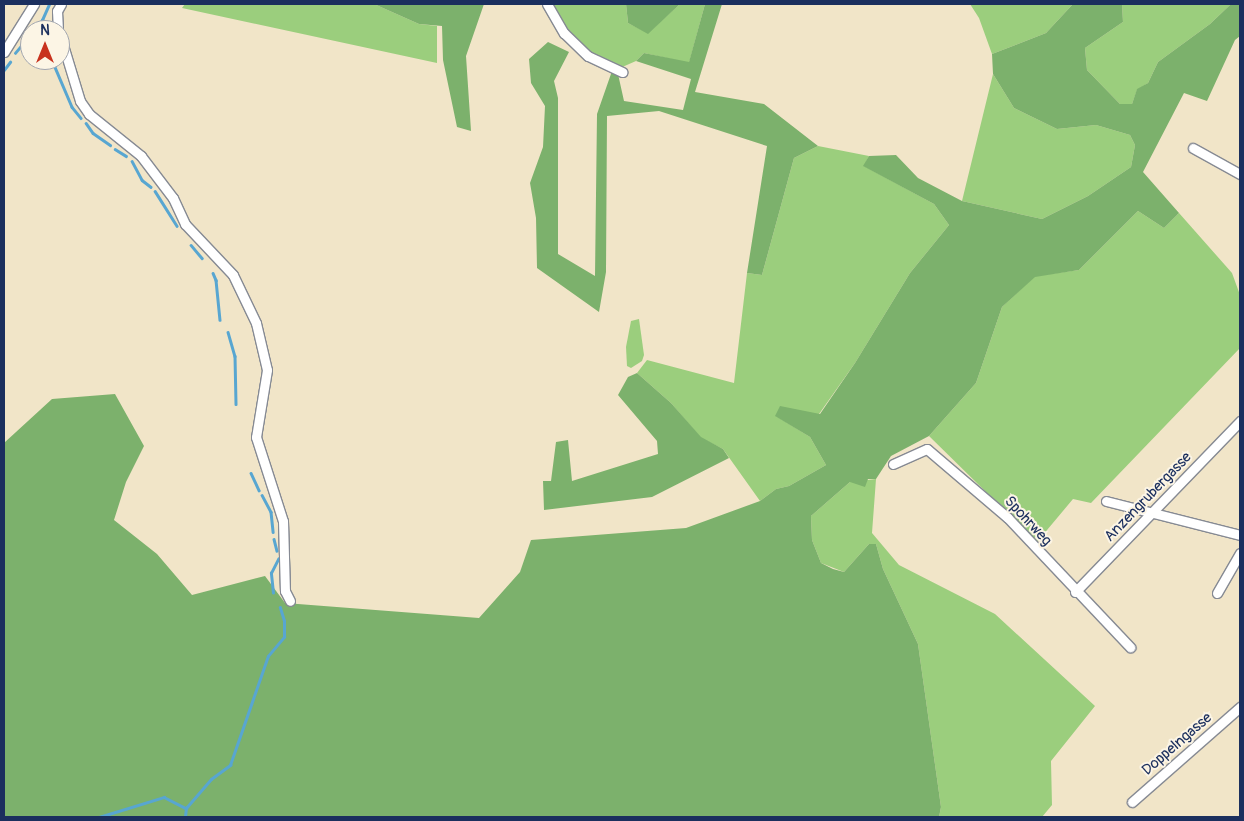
<!DOCTYPE html>
<style>
body{margin:0}
#map{position:relative;width:1244px;height:821px;overflow:hidden;background:#f1e5c8;font-family:Pangolin,sans-serif}
div>[style]{position:absolute}
.green>*{inset:0;background:#9bce7d}
.forest>*{inset:0;background:#7cb16c}
.stream>*{height:2.5px;margin:-1.25px;padding:0 1.25px;transform-origin:1.25px;border-radius:1.25px;background:#58a6d1}
.roads{filter:drop-shadow(1px 0 #868a93) drop-shadow(-1px 0 #868a93) drop-shadow(0 1px #868a93) drop-shadow(0 -1px #868a93)}
.minor>*{height:9px;margin:-4.5px;padding:0 4.5px;transform-origin:4.5px;border-radius:4.5px;background:#fff}
span{translate:-50% -50%;white-space:nowrap;text-align:center;line-height:1.15;-webkit-text-stroke:4px #fcf5e5;paint-order:stroke}
.street-label{font-size:15px;color:#1b2f5e}
.frame{position:absolute;inset:0;border:5px solid #1b2f5e;pointer-events:none}
.north{position:absolute;left:20px;top:20px;width:50px;height:50px;box-sizing:border-box;background:#fcf5e5;border:1px solid #a2a6af;border-radius:50%;rotate:0deg;font-size:14px;font-weight:700;line-height:20px;text-align:center;color:#1b2f5e}
.north::after{content:'';display:block;margin:auto;width:18px;height:22px;background:#c8321e;clip-path:polygon(50% 0,100% 100%,50% 72%,0 100%)}
</style>
<div id="map">
<div class="green">
<i style="clip-path:polygon(185px 4px,374px 4px,419px 24px,437px 26px,437px 63px,182px 8px)"></i>
<i style="clip-path:polygon(554px 4px,626px 4px,628px 23px,648px 33px,680px 4px,705px 4px,689px 63px,644px 53px,636px 61px,620px 68px,592px 53px,573px 36px,551px 7px)"></i>
<i style="clip-path:polygon(970px 4px,1073px 4px,1046px 33px,992px 54px,979px 18px)"></i>
<i style="clip-path:polygon(1122px 4px,1231px 4px,1210px 24px,1158px 62px,1148px 83px,1137px 90px,1132px 104px,1120px 104px,1087px 70px,1085px 48px,1123px 22px)"></i>
<i style="clip-path:polygon(993px 74px,1014px 108px,1057px 129px,1096px 125px,1130px 135px,1135px 145px,1131px 167px,1088px 196px,1042px 219px,962px 201px)"></i>
<i style="clip-path:polygon(818px 146px,869px 156px,864px 166px,934px 204px,949px 225px,910px 273px,855px 363px,819px 414px,776px 416px,810px 437px,826px 465px,789px 486px,776px 489px,760px 501px,723px 449px,701px 438px,671px 403px,637px 373px,647px 360px,734px 383px,747px 273px,762px 275px,794px 158px)"></i>
<i style="clip-path:polygon(1138px 211px,1164px 228px,1179px 213px,1232px 273px,1240px 295px,1240px 348px,1091px 503px,1073px 499px,1037px 542px,929px 436px,976px 383px,1002px 307px,1035px 276px,1079px 270px)"></i>
<i style="clip-path:polygon(639px 319px,644px 355px,642px 361px,631px 368px,627px 366px,626px 347px,631px 321px)"></i>
<i style="clip-path:polygon(876px 479px,872px 533px,899px 565px,995px 614px,1095px 706px,1051px 761px,1052px 805px,1042px 817px,939px 817px,941px 807px,918px 644px,883px 569px,876px 544px,869px 544px,844px 572px,821px 563px,812px 540px,811px 516px,850px 482px)"></i>
</div>
<div class="forest">
<i style="clip-path:polygon(374px 4px,484px 4px,466px 56px,471px 131px,457px 127px,443px 60px,442px 26px,419px 24px)"></i>
<i style="clip-path:polygon(626px 4px,659px 5px,680px 4px,648px 34px,628px 23px)"></i>
<i style="clip-path:polygon(705px 4px,722px 4px,695px 92px,764px 104px,818px 146px,794px 158px,762px 275px,747px 273px,767px 146px,659px 111px,607px 116px,606px 272px,599px 312px,537px 268px,536px 218px,530px 183px,543px 147px,545px 106px,531px 83px,529px 59px,548px 42px,569px 52px,554px 81px,558px 98px,558px 254px,595px 276px,597px 114px,612px 71px,618px 74px,624px 101px,683px 110px,691px 79px,636px 61px,644px 53px,689px 62px)"></i>
<i style="clip-path:polygon(1073px 4px,1122px 4px,1123px 22px,1085px 48px,1087px 70px,1120px 104px,1132px 104px,1137px 89px,1148px 83px,1158px 62px,1210px 24px,1231px 4px,1240px 4px,1240px 36px,1235px 40px,1207px 101px,1184px 93px,1143px 172px,1179px 213px,1164px 228px,1138px 211px,1079px 270px,1035px 277px,1002px 307px,976px 383px,929px 436px,891px 456px,876px 479px,868px 479px,865px 487px,850px 482px,811px 516px,812px 540px,821px 563px,833px 569px,844px 572px,869px 544px,876px 544px,883px 569px,918px 644px,941px 807px,939px 817px,4px 817px,4px 443px,52px 399px,115px 394px,144px 446px,126px 482px,114px 520px,157px 554px,192px 595px,265px 576px,285px 603px,479px 618px,520px 572px,531px 540px,686px 528px,760px 501px,776px 489px,789px 486px,826px 465px,810px 437px,775px 416px,780px 406px,820px 414px,855px 363px,910px 273px,949px 225px,934px 204px,863px 166px,869px 156px,896px 155px,918px 178px,962px 201px,1042px 219px,1088px 196px,1131px 167px,1135px 145px,1130px 135px,1096px 125px,1057px 129px,1014px 108px,993px 74px,992px 54px,1046px 33px)"></i>
<i style="clip-path:polygon(637px 373px,671px 403px,701px 437px,723px 449px,729px 458px,652px 497px,544px 510px,543px 481px,551px 481px,556px 442px,568px 440px,572px 481px,658px 454px,657px 441px,618px 395px,628px 377px)"></i>
</div>
<div class="stream">
<i style="left:34px;top:30px;width:13px;rotate:-51deg"></i>
<i style="left:44px;top:30px;width:10px;rotate:-101deg"></i>
<i style="left:42px;top:20px;width:17px;rotate:-66deg"></i>
<i style="left:15px;top:53px;width:23px;rotate:-50deg"></i>
<i style="left:52px;top:60px;width:51px;rotate:66.9deg"></i>
<i style="left:72px;top:107px;width:14px;rotate:51deg"></i>
<i style="left:4px;top:70px;width:10px;rotate:-53deg"></i>
<i style="left:86px;top:123px;width:12px;rotate:55deg"></i>
<i style="left:93px;top:133px;width:21px;rotate:35deg"></i>
<i style="left:115px;top:149px;width:13px;rotate:32deg"></i>
<i style="left:132px;top:161px;width:21px;rotate:62deg"></i>
<i style="left:142px;top:180px;width:11px;rotate:38deg"></i>
<i style="left:155px;top:191px;width:41px;rotate:57.8deg"></i>
<i style="left:191px;top:245px;width:17px;rotate:50deg"></i>
<i style="left:213px;top:273px;width:8px;rotate:67deg"></i>
<i style="left:216px;top:280px;width:40px;rotate:84.3deg"></i>
<i style="left:228px;top:332px;width:25px;rotate:74deg"></i>
<i style="left:235px;top:356px;width:48px;rotate:88.8deg"></i>
<i style="left:251px;top:473px;width:19px;rotate:65deg"></i>
<i style="left:262px;top:495px;width:19px;rotate:62deg"></i>
<i style="left:271px;top:512px;width:20px;rotate:84deg"></i>
<i style="left:274px;top:539px;width:12px;rotate:76deg"></i>
<i style="left:273px;top:593px;width:20px;rotate:-96deg"></i>
<i style="left:271px;top:573px;width:16px;rotate:-63deg"></i>
<i style="left:99px;top:817px;width:68px;rotate:-17.1deg"></i>
<i style="left:164px;top:797px;width:25px;rotate:27deg"></i>
<i style="left:185px;top:817px;width:9px;rotate:-84deg"></i>
<i style="left:186px;top:808px;width:38px;rotate:-49deg"></i>
<i style="left:211px;top:779px;width:24px;rotate:-36deg"></i>
<i style="left:230px;top:765px;width:115px;rotate:-70.8deg"></i>
<i style="left:268px;top:656px;width:25px;rotate:-50deg"></i>
<i style="left:284px;top:637px;width:16px;rotate:-90deg"></i>
<i style="left:284px;top:621px;width:14px;rotate:-107deg"></i>
</div>
<div class="roads">
<div class="minor">
<i style="left:547px;top:4px;width:34px;rotate:60deg"></i>
<i style="left:564px;top:33px;width:33px;rotate:44deg"></i>
<i style="left:588px;top:56px;width:38px;rotate:25deg"></i>
<i style="left:58px;top:30px;width:19px;rotate:-93deg"></i>
<i style="left:57px;top:11px;width:8px;rotate:-60deg"></i>
<i style="left:60px;top:35px;width:69px;rotate:73.1deg"></i>
<i style="left:80px;top:101px;width:16px;rotate:55deg"></i>
<i style="left:89px;top:114px;width:67px;rotate:38.9deg"></i>
<i style="left:141px;top:156px;width:53px;rotate:52.7deg"></i>
<i style="left:173px;top:198px;width:29px;rotate:65deg"></i>
<i style="left:185px;top:224px;width:70px;rotate:46.7deg"></i>
<i style="left:233px;top:275px;width:53px;rotate:64.4deg"></i>
<i style="left:256px;top:323px;width:48px;rotate:76.8deg"></i>
<i style="left:267px;top:370px;width:68px;rotate:99.3deg"></i>
<i style="left:256px;top:437px;width:88px;rotate:72.2deg"></i>
<i style="left:283px;top:521px;width:70px;rotate:88.4deg"></i>
<i style="left:285px;top:591px;width:11px;rotate:63deg"></i>
<i style="left:4px;top:52px;width:57px;rotate:-58deg"></i>
<i style="left:1193px;top:148px;width:54px;rotate:29deg"></i>
<i style="left:893px;top:464px;width:37px;rotate:-24deg"></i>
<i style="left:927px;top:449px;width:106px;rotate:40.4deg"></i>
<i style="left:1008px;top:518px;width:178px;rotate:46.6deg"></i>
<i style="left:1106px;top:501px;width:138px;rotate:14.2deg"></i>
<i style="left:1075px;top:592px;width:238px;rotate:-46deg"></i>
<i style="left:1217px;top:593px;width:46px;rotate:-60.1deg"></i>
<i style="left:1132px;top:802px;width:144px;rotate:-41.3deg"></i>
</div>
</div>
<div class="street-label">
<span style="left:1148px;top:497px;rotate:-46deg">Anzengrubergasse</span>
<span style="left:1028px;top:521px;rotate:47deg">Spohrweg</span>
<span style="left:1177px;top:744px;rotate:-41deg">Doppelngasse</span>
</div>
<div class="frame"></div>
<div class="north">N</div>
</div>
